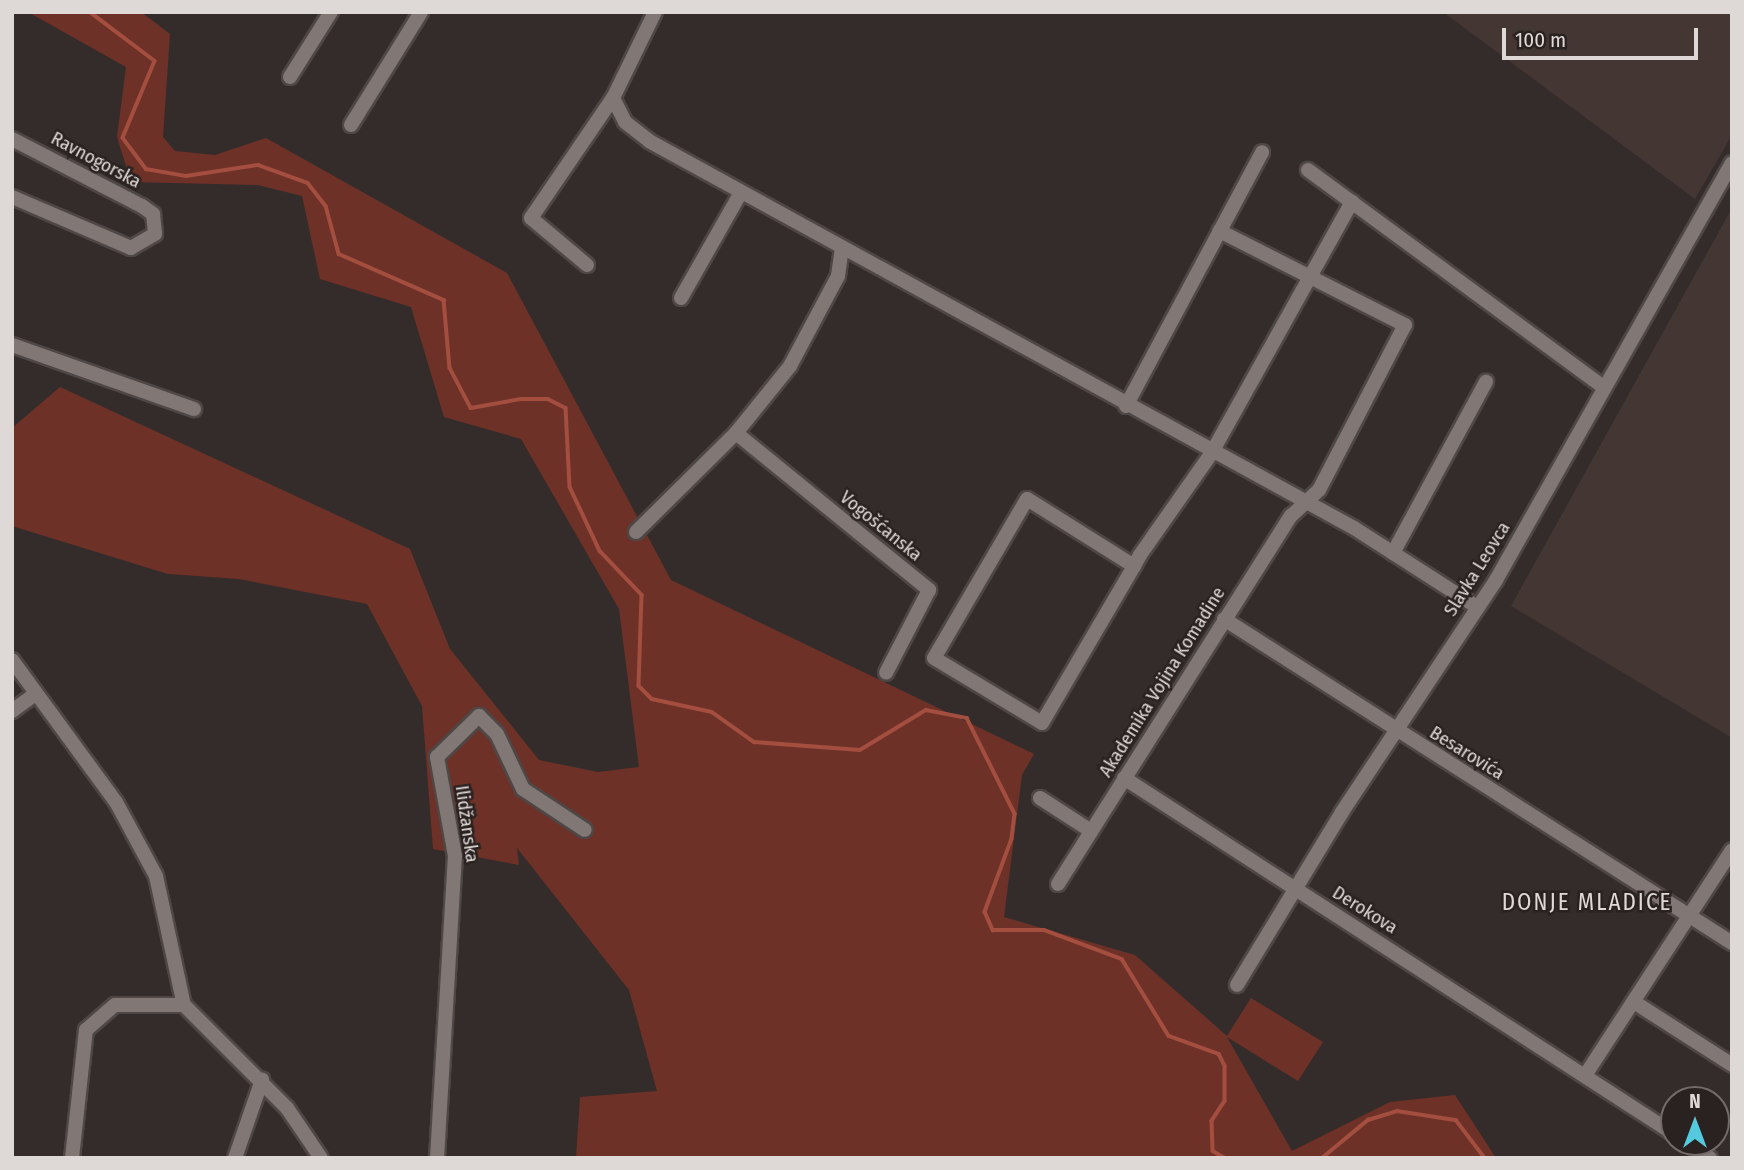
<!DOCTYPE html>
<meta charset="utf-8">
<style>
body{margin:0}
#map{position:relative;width:1744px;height:1170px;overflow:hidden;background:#342c2a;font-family:"Fira Sans Condensed",sans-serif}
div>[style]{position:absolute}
.built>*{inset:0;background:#443633}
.green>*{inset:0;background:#6e3127}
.stream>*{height:3.5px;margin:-1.75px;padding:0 1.75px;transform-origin:1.75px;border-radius:1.75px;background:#a34e3f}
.roads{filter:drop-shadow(2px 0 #4e4746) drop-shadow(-2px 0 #4e4746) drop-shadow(0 2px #4e4746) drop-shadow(0 -2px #4e4746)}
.minor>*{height:14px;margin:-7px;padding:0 7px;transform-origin:7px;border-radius:7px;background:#817775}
span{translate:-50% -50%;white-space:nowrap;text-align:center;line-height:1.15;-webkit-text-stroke:5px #2a2220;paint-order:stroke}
.street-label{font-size:19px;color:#ded8d7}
.quarter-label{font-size:23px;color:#ded8d7;letter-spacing:2px}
.frame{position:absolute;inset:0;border:14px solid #ded8d7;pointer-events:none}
.north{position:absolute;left:1660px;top:1086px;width:70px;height:70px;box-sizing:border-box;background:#2a2220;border:2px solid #726b69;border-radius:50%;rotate:0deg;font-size:19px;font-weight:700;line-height:28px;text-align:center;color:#ded8d7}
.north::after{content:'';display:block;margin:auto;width:24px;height:32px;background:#55cadf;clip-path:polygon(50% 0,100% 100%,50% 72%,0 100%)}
.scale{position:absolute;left:1502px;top:28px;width:196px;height:32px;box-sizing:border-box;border:4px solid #ded8d7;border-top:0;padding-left:9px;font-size:21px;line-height:24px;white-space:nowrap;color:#ded8d7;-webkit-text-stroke:5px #2a2220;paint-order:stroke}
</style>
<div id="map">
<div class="built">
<i style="clip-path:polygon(1443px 12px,1732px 12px,1732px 135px,1695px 199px)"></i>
<i style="clip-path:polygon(1732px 208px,1732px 738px,1511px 606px)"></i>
</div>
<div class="green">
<i style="clip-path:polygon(28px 12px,141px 12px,170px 34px,163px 137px,175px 151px,215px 155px,266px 138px,507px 273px,671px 580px,1034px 754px,1022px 775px,1004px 917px,1135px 955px,1227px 1036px,1251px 998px,1323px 1042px,1298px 1081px,1227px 1037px,1292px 1151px,1390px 1102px,1455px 1095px,1496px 1158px,576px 1158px,580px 1097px,657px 1091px,629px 990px,517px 848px,519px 865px,433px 849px,422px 706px,367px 604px,239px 579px,168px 574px,12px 526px,12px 428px,60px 387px,410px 549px,450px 649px,539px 760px,598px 772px,639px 767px,619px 609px,521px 439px,444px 417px,411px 307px,320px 279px,302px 196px,258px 185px,131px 182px,117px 137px,126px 67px)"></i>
</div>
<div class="stream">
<i style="left:90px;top:12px;width:81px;rotate:37deg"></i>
<i style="left:155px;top:61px;width:83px;rotate:112.6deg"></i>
<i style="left:123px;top:138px;width:39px;rotate:53deg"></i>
<i style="left:146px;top:169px;width:41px;rotate:9.9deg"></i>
<i style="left:186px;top:176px;width:73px;rotate:-8.7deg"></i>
<i style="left:258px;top:165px;width:53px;rotate:19.8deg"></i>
<i style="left:308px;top:183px;width:29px;rotate:52deg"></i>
<i style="left:326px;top:206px;width:50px;rotate:74.8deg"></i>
<i style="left:339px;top:254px;width:115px;rotate:23.7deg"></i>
<i style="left:444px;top:300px;width:68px;rotate:85deg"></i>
<i style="left:450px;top:368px;width:45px;rotate:62.3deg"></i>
<i style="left:471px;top:408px;width:51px;rotate:-10.2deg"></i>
<i style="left:521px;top:399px;width:27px"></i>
<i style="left:548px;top:399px;width:20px;rotate:27deg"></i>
<i style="left:566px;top:408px;width:79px;rotate:87.1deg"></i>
<i style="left:570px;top:487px;width:71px;rotate:64.9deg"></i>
<i style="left:600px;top:551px;width:61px;rotate:46.3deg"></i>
<i style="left:642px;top:595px;width:91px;rotate:91.9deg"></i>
<i style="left:639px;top:686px;width:18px;rotate:45deg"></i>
<i style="left:652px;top:699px;width:61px;rotate:12.2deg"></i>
<i style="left:712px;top:712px;width:52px;rotate:35.5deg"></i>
<i style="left:754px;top:742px;width:106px;rotate:4.3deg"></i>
<i style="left:860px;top:750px;width:77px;rotate:-31.2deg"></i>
<i style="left:926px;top:710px;width:42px;rotate:11deg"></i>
<i style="left:967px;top:718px;width:107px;rotate:63.4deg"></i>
<i style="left:1015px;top:814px;width:25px;rotate:97deg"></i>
<i style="left:1012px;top:839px;width:78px;rotate:110.3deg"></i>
<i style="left:985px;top:912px;width:20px;rotate:66deg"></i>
<i style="left:993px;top:930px;width:51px"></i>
<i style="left:1044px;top:930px;width:83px;rotate:20.4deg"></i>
<i style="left:1122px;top:959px;width:90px;rotate:58.6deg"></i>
<i style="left:1169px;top:1036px;width:53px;rotate:19.8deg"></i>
<i style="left:1219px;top:1054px;width:13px;rotate:63deg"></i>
<i style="left:1225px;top:1066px;width:35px;rotate:90deg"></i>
<i style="left:1225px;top:1101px;width:24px;rotate:123deg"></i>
<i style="left:1212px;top:1121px;width:30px;rotate:88deg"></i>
<i style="left:1213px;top:1151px;width:14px;rotate:30deg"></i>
<i style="left:1322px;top:1158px;width:60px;rotate:-39.6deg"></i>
<i style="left:1368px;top:1120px;width:30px;rotate:-17deg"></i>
<i style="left:1397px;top:1111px;width:60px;rotate:8.7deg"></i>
<i style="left:1456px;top:1120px;width:48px;rotate:52.7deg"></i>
</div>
<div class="roads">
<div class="minor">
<i style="left:655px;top:12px;width:96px;rotate:116deg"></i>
<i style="left:613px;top:98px;width:27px;rotate:63deg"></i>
<i style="left:625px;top:122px;width:31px;rotate:38deg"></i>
<i style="left:649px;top:141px;width:804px;rotate:28.76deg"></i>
<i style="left:1354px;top:528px;width:146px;rotate:32.7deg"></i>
<i style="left:290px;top:77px;width:77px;rotate:-57.8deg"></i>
<i style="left:351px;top:125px;width:133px;rotate:-58.2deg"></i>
<i style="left:12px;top:139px;width:146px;rotate:27.3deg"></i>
<i style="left:142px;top:206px;width:14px;rotate:36deg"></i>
<i style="left:153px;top:214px;width:20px;rotate:84deg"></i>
<i style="left:155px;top:234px;width:28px;rotate:150deg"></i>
<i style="left:131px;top:248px;width:129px;rotate:-156.8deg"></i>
<i style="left:1308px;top:170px;width:366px;rotate:36.3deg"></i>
<i style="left:587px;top:265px;width:73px;rotate:-140deg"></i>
<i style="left:531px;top:218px;width:145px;rotate:-55.7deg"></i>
<i style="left:681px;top:298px;width:120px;rotate:-60.4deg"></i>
<i style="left:12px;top:345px;width:193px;rotate:19.4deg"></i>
<i style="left:1126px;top:406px;width:288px;rotate:-61.8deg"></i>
<i style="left:736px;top:433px;width:249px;rotate:39.1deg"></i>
<i style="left:929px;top:590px;width:93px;rotate:117.4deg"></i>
<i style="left:636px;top:532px;width:141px;rotate:-44.7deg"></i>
<i style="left:736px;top:433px;width:86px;rotate:-51.1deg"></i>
<i style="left:790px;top:366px;width:102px;rotate:-61.9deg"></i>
<i style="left:838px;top:276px;width:28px;rotate:-82deg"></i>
<i style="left:1393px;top:553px;width:195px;rotate:-61.5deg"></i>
<i style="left:1134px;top:566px;width:126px;rotate:-147.9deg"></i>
<i style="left:1027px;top:499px;width:184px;rotate:120.3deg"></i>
<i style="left:934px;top:658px;width:126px;rotate:31deg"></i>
<i style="left:1042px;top:723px;width:182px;rotate:-59.6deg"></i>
<i style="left:1134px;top:566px;width:13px;rotate:-61deg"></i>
<i style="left:1140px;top:555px;width:123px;rotate:-54.9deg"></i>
<i style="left:1211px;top:454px;width:289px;rotate:-60.8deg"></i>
<i style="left:1224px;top:619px;width:603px;rotate:32.53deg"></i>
<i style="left:12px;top:660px;width:176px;rotate:53.8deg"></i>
<i style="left:116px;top:802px;width:84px;rotate:61.6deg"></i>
<i style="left:156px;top:876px;width:132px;rotate:77.8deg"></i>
<i style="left:184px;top:1005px;width:146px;rotate:45deg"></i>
<i style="left:287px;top:1108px;width:60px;rotate:55.8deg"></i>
<i style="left:12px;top:711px;width:29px;rotate:-36deg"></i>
<i style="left:1124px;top:778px;width:655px;rotate:32.91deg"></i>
<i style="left:1040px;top:798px;width:61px;rotate:32.9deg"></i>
<i style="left:1058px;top:884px;width:436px;rotate:-57.7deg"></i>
<i style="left:1291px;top:516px;width:38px;rotate:-43deg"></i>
<i style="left:1319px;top:490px;width:186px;rotate:-62.5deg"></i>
<i style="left:1405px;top:325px;width:208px;rotate:-153.1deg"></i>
<i style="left:1237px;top:985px;width:202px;rotate:-58.7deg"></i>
<i style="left:1342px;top:812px;width:278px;rotate:-56.4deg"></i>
<i style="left:1496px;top:580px;width:479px;rotate:-60.5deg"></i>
<i style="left:1634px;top:1002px;width:117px;rotate:32.7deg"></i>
<i style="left:1586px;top:1074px;width:267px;rotate:-56.9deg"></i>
<i style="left:1686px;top:1142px;width:29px;rotate:34deg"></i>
<i style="left:72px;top:1158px;width:129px;rotate:-83.8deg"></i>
<i style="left:86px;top:1030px;width:38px;rotate:-41deg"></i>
<i style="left:115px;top:1005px;width:69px"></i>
<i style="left:235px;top:1158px;width:83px;rotate:-70.9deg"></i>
<i style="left:437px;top:1158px;width:303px;rotate:-86.6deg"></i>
<i style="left:455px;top:856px;width:101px;rotate:-100.3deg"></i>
<i style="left:437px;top:757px;width:59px;rotate:-44.3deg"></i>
<i style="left:479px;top:716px;width:25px;rotate:45deg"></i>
<i style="left:497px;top:734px;width:61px;rotate:64.7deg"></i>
<i style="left:523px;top:789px;width:74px;rotate:33.5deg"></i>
</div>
</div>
<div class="street-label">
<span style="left:96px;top:160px;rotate:28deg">Ravnogorska</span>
<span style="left:881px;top:526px;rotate:39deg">Vogošćanska</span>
<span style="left:1477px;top:569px;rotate:-58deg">Slavka Leovca</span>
<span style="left:1162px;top:682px;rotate:-58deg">Akademika Vojina Komadine</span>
<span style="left:1467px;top:753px;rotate:32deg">Besarovića</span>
<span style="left:467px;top:824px;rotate:82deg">Ilidžanska</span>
<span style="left:1365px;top:910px;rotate:32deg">Derokova</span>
</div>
<div class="quarter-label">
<span style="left:1587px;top:902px">DONJE MLADICE</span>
</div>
<div class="frame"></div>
<div class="north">N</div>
<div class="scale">100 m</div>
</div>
